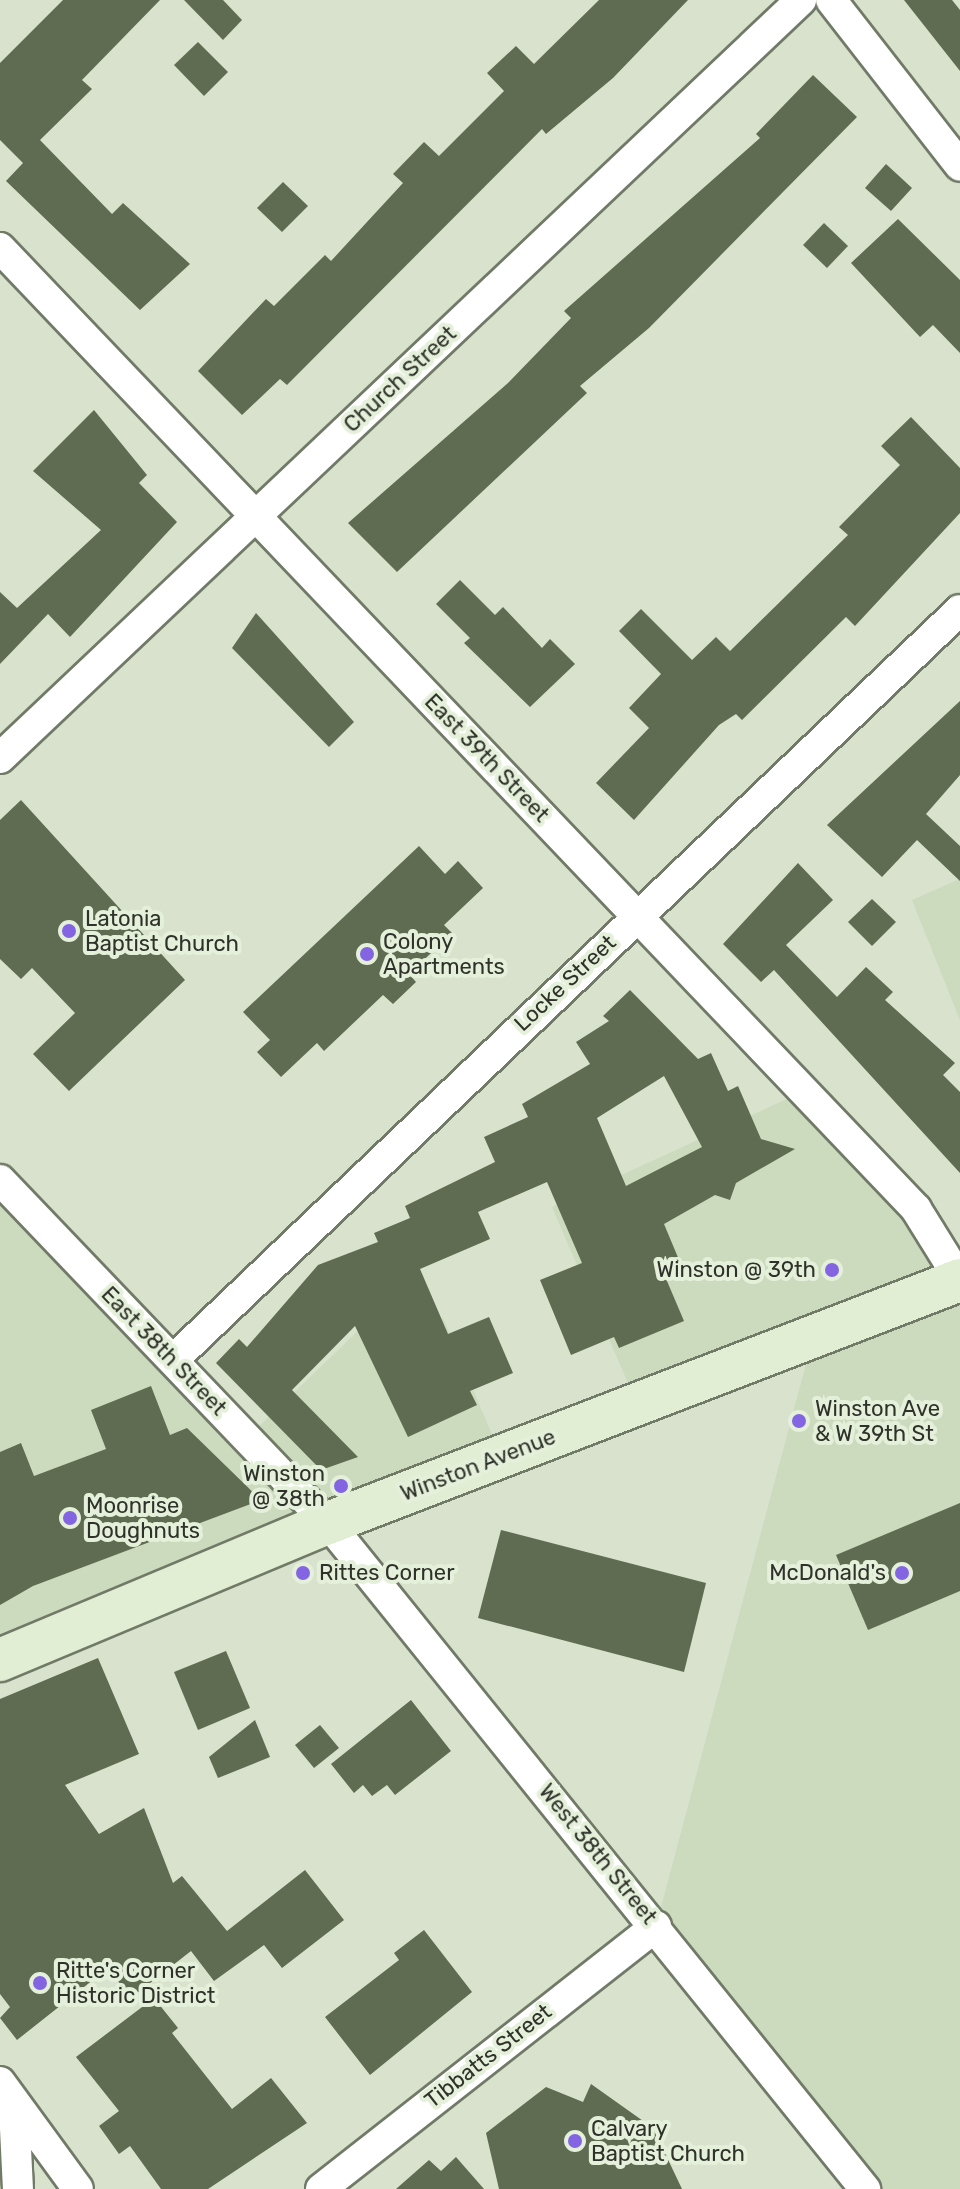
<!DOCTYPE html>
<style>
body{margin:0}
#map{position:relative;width:960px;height:2189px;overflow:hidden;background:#d8e2cd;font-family:Rubik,sans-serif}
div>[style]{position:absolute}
.built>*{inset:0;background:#ccdabe}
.building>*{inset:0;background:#5f6c51}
.roads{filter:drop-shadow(2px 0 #717a67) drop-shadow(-2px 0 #717a67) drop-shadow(0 2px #717a67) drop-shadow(0 -2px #717a67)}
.street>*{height:30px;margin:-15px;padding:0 15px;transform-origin:15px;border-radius:15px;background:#fff}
.secondary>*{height:42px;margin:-21px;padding:0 21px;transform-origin:21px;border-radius:21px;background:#e2eed3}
.dots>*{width:22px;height:22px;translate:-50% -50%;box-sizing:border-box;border:4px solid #e5f0da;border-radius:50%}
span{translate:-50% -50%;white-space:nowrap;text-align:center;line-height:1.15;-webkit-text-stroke:8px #e5f0da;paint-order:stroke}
.street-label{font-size:22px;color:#2e322a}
.poi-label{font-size:22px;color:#2e322a}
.left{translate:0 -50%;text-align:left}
.right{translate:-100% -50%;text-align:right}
</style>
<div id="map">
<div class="built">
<i style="clip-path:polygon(960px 879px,960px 1020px,912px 900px)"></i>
<i style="clip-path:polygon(804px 1091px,960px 1280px,960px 2189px,865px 2189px,656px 1926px,813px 1338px,637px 1404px,552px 1207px)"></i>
<i style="clip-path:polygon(0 1180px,247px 1438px,365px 1324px,379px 1348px,443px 1318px,501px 1456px,0 1660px)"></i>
</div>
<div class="building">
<i style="clip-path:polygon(63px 0,160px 0,82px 80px,92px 89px,40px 140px,112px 214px,123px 203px,190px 264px,140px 310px,6px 181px,23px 163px,0 140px,0 63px)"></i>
<i style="clip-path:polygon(184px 0,223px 0,242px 20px,223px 40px)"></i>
<i style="clip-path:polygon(599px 0,688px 0,613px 78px,546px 134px,542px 129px,287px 385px,280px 379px,242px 415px,198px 371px,266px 299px,274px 306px,325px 255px,331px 261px,403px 183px,393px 174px,424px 142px,439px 156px,504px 91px,487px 73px,516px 46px,534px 64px)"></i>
<i style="clip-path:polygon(904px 0,952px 0,960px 10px,960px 71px)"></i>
<i style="clip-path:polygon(198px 42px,228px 72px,204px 96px,174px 65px)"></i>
<i style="clip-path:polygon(813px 75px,857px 117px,649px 328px,580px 386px,587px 393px,397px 572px,348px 523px,508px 383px,571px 318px,564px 311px,760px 138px,756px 134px)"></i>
<i style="clip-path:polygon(886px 164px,912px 188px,891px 211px,865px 188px)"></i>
<i style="clip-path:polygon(283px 182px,308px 206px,282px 232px,257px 208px)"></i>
<i style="clip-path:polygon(898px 219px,960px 280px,960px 353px,933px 325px,920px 337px,851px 263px)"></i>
<i style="clip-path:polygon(824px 223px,848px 246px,827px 268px,803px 245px)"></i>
<i style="clip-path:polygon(94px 410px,147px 475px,139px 483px,177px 522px,70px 637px,48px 614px,0 664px,0 592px,17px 608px,101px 530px,33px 471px)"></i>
<i style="clip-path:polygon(911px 417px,960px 468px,960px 513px,855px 626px,846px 617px,742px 720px,736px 714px,719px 725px,634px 820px,596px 783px,649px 728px,629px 708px,661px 674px,619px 631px,641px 609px,692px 660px,716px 637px,730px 651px,848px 535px,839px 527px,900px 465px,881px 446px)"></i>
<i style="clip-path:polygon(460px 580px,495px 615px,503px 607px,542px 648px,550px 639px,575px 664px,530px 707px,464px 643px,470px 638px,436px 604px)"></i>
<i style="clip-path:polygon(256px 613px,354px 722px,329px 747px,232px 648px)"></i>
<i style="clip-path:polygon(960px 701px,960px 775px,926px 814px,960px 846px,960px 881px,917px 840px,882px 877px,827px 825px)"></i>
<i style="clip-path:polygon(21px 800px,185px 980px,69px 1091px,33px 1054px,75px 1013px,32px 968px,21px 979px,0 959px,0 820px)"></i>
<i style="clip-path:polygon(419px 846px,445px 874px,458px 861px,483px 888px,444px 925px,452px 933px,409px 974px,416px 982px,393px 1004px,383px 995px,324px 1051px,317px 1043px,281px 1077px,257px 1052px,270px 1040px,243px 1012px)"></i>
<i style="clip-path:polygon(798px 863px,833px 900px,786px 945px,837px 997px,866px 967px,893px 992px,885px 1000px,955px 1063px,943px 1075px,960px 1092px,960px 1173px,774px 970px,761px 982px,723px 944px)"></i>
<i style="clip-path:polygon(872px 899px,896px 922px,872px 946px,848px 922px)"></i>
<i style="clip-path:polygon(evenodd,630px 990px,698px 1059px,711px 1053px,728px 1091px,738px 1086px,761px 1139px,795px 1149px,736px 1183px,730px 1200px,715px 1195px,664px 1224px,682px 1267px,664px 1274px,684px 1321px,619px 1348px,614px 1337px,571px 1355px,540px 1280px,582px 1263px,547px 1182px,478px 1212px,490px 1239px,420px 1269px,448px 1334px,489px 1317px,513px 1373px,470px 1391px,477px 1405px,408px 1437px,355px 1326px,292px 1390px,358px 1457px,321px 1470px,216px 1363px,239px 1339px,247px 1347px,318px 1265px,378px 1242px,374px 1233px,410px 1218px,405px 1206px,495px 1162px,484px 1137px,528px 1117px,522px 1104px,590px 1064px,576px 1042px,609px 1021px,603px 1016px,630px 990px,664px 1076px,702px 1147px,626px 1186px,597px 1118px,664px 1076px)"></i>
<i style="clip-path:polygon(151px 1386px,170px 1435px,187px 1428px,261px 1500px,33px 1586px,0 1605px,0 1452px,21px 1443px,34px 1476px,106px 1449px,91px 1410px)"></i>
<i style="clip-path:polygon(960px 1503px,960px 1591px,868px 1630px,836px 1555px)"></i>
<i style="clip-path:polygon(501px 1530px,706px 1583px,684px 1672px,478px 1618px)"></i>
<i style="clip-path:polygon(226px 1651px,250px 1708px,198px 1730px,174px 1672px)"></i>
<i style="clip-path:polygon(98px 1658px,139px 1754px,65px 1785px,99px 1834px,144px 1808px,173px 1883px,182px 1876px,227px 1931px,305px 1870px,344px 1920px,282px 1968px,264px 1945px,214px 1981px,191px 1951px,131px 1998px,108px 1968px,17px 2040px,0 2018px,10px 2007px,0 1994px,0 1699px)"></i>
<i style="clip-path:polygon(411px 1700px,451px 1751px,395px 1795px,387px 1785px,372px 1796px,363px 1785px,354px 1793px,331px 1764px)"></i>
<i style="clip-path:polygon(255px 1720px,270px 1757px,218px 1778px,209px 1757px)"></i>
<i style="clip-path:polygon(320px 1725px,339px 1748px,314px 1768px,295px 1745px)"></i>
<i style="clip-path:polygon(424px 1930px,472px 1992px,370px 2075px,325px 2017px,399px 1960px,394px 1953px)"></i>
<i style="clip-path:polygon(154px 1998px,178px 2028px,172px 2033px,232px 2109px,271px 2078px,307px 2123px,208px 2189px,161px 2189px,130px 2146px,119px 2154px,99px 2126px,119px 2111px,76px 2057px)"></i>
<i style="clip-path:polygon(591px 2084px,653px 2128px,682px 2189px,499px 2189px,486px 2133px,546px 2087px,583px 2102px)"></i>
<i style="clip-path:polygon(456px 2157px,484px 2189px,396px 2189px,429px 2160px,441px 2171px)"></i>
</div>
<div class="roads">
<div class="street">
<i style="left:831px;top:0;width:210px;rotate:52.1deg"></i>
<i style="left:0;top:248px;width:1328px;rotate:46.37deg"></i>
<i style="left:916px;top:1209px;width:84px;rotate:58.2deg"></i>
<i style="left:0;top:758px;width:1103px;rotate:-43.42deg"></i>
<i style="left:0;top:1180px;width:475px;rotate:46.3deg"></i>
<i style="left:328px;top:1523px;width:856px;rotate:51.12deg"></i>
<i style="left:173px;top:1360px;width:1087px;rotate:-43.62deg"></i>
<i style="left:0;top:2082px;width:132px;rotate:53.9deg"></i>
<i style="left:14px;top:2108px;width:81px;rotate:87.2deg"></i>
<i style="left:321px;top:2189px;width:426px;rotate:-38.1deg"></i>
</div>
<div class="secondary">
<i style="left:0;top:1660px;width:355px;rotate:-22.7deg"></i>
<i style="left:328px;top:1523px;width:677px;rotate:-21.03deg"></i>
</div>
</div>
<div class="dots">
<i style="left:69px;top:931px;background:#8365e1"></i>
<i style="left:367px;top:954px;background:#8365e1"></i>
<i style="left:832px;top:1270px;background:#8365e1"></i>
<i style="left:799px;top:1421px;background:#8365e1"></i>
<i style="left:341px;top:1486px;background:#8365e1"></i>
<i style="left:70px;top:1518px;background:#8365e1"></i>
<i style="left:303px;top:1573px;background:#8365e1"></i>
<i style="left:902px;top:1573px;background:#8365e1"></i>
<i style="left:40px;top:1983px;background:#8365e1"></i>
<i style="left:575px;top:2141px;background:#8365e1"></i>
</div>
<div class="street-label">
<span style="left:400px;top:379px;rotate:-43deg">Church Street</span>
<span style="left:487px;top:758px;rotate:46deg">East 39th Street</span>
<span style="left:565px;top:983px;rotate:-43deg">Locke Street</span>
<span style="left:164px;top:1351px;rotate:46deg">East 38th Street</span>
<span style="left:478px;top:1465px;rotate:-21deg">Winston Avenue</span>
<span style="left:598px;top:1854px;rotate:51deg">West 38th Street</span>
<span style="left:488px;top:2056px;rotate:-38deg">Tibbatts Street</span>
</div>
<div class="poi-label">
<span class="left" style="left:85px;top:931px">Latonia<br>Baptist Church</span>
<span class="left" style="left:383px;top:954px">Colony<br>Apartments</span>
<span class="right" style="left:816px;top:1270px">Winston @ 39th</span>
<span class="left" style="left:815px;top:1421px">Winston Ave<br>&amp; W 39th St</span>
<span class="right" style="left:325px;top:1486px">Winston<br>@ 38th</span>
<span class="left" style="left:86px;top:1518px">Moonrise<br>Doughnuts</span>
<span class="left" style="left:319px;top:1573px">Rittes Corner</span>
<span class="right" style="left:886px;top:1573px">McDonald's</span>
<span class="left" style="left:56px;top:1983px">Ritte's Corner<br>Historic District</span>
<span class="left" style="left:591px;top:2141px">Calvary<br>Baptist Church</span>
</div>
</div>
